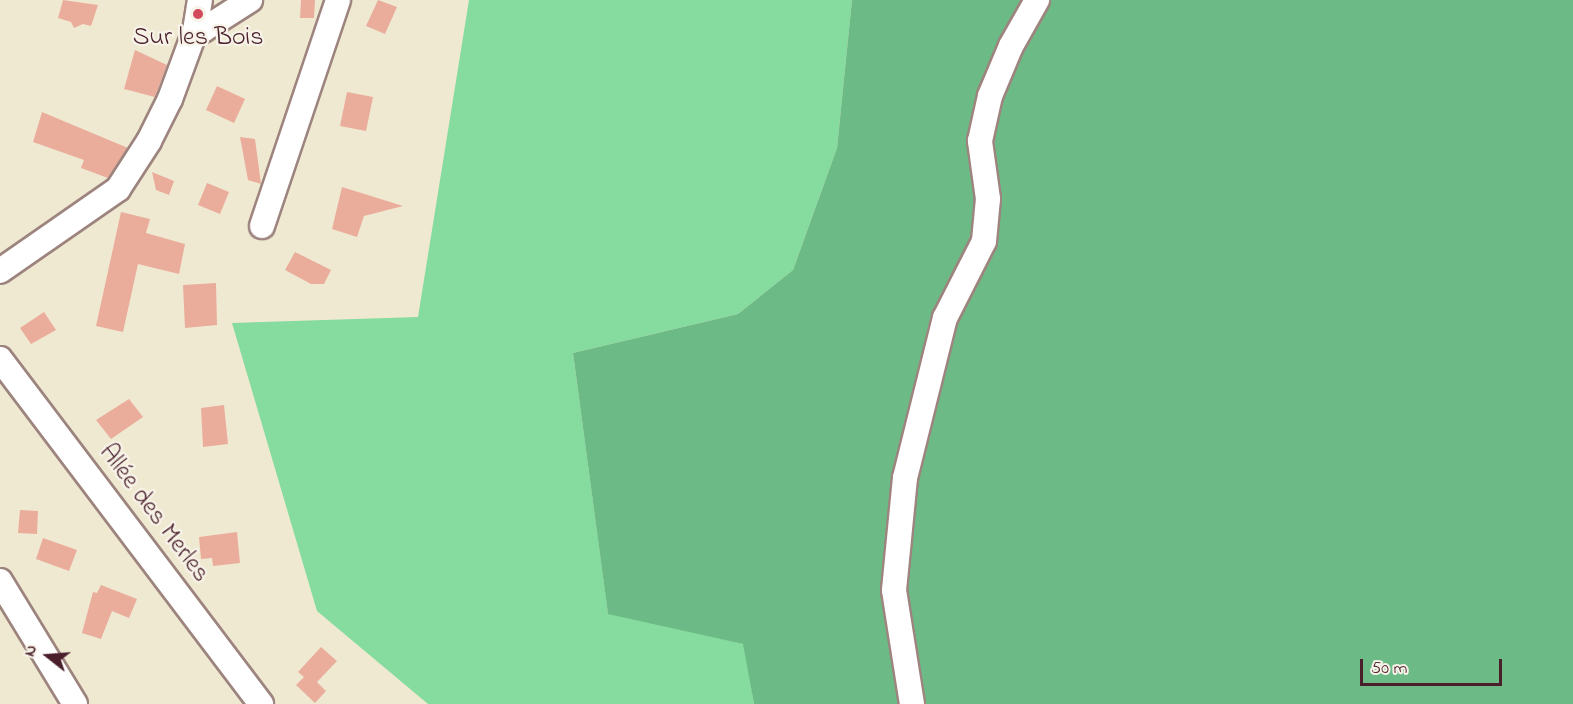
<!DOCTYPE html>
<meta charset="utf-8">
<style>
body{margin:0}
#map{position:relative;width:1573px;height:704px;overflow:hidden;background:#f0e9d2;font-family:"Indie Flower",sans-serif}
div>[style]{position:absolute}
.green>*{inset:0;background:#86db9f}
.forest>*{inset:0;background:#6cbb86}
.building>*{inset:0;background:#eaad9c}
.roads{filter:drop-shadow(2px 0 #9d847e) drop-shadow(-2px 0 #9d847e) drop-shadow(0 2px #9d847e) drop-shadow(0 -2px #9d847e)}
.minor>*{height:24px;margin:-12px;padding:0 12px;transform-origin:12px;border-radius:12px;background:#fff}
.dots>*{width:16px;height:16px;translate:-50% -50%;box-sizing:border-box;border:3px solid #f7f3e8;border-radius:50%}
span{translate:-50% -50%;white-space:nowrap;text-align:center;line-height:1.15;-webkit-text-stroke:4.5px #f7f3e8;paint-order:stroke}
.poi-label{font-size:26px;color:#4a1f2b}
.street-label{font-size:26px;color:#4a1f2b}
.north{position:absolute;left:18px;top:626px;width:60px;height:60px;-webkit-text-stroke:4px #f7f3e8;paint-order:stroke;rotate:287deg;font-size:16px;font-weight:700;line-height:24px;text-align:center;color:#4a1f2b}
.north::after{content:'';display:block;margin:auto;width:21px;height:27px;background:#4a1f2b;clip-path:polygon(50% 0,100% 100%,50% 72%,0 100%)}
.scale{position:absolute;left:1360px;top:659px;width:142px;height:27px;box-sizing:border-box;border:3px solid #4a1f2b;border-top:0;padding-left:8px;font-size:18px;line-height:21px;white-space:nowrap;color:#4a1f2b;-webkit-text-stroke:4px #f7f3e8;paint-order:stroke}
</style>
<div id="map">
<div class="green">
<i style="clip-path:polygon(469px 0,852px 0,837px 148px,793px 270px,738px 314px,573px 353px,608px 613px,744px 644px,754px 704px,428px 704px,317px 611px,232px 323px,418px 317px)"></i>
</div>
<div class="forest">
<i style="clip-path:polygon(852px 0,1573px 0,1573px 704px,754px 704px,743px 644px,608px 614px,573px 353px,738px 314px,793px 270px,837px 148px)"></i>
</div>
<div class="building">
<i style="clip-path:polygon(63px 0,98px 5px,91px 26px,83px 24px,74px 28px,71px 22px,58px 18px)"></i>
<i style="clip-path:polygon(301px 0,315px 0,314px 18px,300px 18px)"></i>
<i style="clip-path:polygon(378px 0,397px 7px,385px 34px,366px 26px)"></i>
<i style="clip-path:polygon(135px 50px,167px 65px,155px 97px,124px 89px)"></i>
<i style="clip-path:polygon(217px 86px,245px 99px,234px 123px,206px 110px)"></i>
<i style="clip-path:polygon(347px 92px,373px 97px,366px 131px,340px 126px)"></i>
<i style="clip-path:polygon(42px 112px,128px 148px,108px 178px,81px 168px,84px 160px,33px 142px)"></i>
<i style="clip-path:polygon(240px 137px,255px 139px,261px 184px,248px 180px)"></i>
<i style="clip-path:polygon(152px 172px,174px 181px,169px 195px,156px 190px)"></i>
<i style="clip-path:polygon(207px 183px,229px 192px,220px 214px,198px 205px)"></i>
<i style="clip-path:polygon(342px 187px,403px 206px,364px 216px,357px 237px,332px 229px)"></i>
<i style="clip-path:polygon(121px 212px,150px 219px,146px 233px,185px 244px,179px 274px,138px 264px,123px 332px,96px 326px)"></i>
<i style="clip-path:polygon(295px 252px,331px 270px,324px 284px,311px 284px,285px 270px)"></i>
<i style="clip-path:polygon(216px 283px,217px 325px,185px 328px,183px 285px)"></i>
<i style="clip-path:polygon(44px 312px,56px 330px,31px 344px,20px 328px)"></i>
<i style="clip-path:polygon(129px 399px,143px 417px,111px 439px,96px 420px)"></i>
<i style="clip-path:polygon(224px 405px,228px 444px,203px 447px,201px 408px)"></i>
<i style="clip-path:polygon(20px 510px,38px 511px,37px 534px,18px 533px)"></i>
<i style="clip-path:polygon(237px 532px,240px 563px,213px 566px,212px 558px,201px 559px,199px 537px)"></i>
<i style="clip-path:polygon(43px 538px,77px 550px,69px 571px,36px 559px)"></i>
<i style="clip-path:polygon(101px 585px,137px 599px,129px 618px,112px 611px,101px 639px,82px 633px,93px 592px,97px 593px)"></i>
<i style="clip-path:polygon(321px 647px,337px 661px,317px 682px,326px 691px,315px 703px,296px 685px,304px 677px,298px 672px)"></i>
</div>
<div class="roads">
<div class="minor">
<i style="left:195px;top:31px;width:8px;rotate:-7deg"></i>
<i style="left:203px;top:30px;width:56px;rotate:-32.6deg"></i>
<i style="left:262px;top:226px;width:238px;rotate:-71.4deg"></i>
<i style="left:0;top:271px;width:144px;rotate:-34.8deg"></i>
<i style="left:118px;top:189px;width:57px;rotate:-57.1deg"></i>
<i style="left:149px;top:141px;width:47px;rotate:-63.4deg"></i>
<i style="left:170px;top:99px;width:72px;rotate:-69.8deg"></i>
<i style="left:195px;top:31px;width:31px;rotate:-81deg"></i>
<i style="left:0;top:359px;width:433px;rotate:52.9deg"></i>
<i style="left:0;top:581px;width:144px;rotate:58.6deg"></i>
<i style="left:912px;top:704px;width:115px;rotate:-99deg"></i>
<i style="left:894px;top:590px;width:113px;rotate:-84.4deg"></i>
<i style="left:905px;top:478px;width:165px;rotate:-76deg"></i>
<i style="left:945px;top:318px;width:86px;rotate:-63.1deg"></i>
<i style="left:984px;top:241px;width:42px;rotate:-84.6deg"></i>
<i style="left:988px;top:199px;width:59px;rotate:-97.9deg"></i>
<i style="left:980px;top:141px;width:46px;rotate:-77.5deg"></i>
<i style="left:990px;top:96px;width:54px;rotate:-67.2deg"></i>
<i style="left:1011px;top:46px;width:53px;rotate:-60.5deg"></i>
</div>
</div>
<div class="dots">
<i style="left:198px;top:14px;background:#d1495b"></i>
</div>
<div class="poi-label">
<span style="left:198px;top:39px">Sur les Bois</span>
</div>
<div class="street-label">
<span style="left:153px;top:514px;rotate:53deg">Allée des Merles</span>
</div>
<div class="north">N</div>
<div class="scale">50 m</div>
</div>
